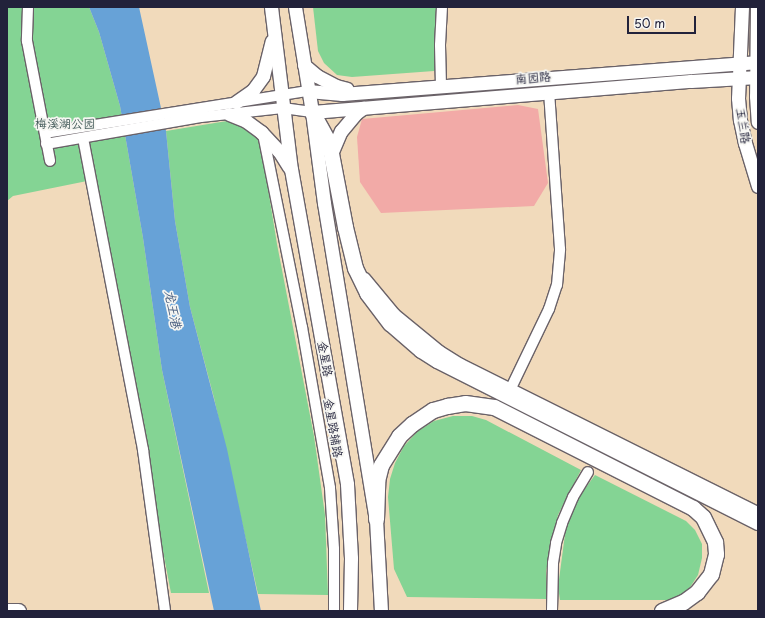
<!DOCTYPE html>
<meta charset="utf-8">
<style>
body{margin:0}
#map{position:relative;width:765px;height:618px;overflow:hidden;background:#f1dabb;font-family:"Playpen Sans","LXGW WenKai TC",sans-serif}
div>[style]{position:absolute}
.green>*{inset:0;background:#84d494}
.water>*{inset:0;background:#67a2d7}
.building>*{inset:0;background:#f2aaa7}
.roads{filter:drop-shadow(1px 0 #6a6268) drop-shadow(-1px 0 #6a6268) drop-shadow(0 1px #6a6268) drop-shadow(0 -1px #6a6268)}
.minor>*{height:10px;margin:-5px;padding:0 5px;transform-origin:5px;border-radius:5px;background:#fff}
.major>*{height:13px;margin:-6.5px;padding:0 6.5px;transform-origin:6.5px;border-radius:6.5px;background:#fff}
.highway>*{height:15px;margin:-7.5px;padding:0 7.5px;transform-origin:7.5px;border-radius:7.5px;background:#fff}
.bridges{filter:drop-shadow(1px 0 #6a6268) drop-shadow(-1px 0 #6a6268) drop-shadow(0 1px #6a6268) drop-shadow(0 -1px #6a6268)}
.highway-bridge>*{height:15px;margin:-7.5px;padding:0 7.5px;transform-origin:7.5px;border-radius:7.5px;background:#fff}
span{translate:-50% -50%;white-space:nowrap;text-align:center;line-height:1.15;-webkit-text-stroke:3.5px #f6f6f2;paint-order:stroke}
.street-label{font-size:12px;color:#22223b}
.park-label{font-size:12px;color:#3f5756}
.water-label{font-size:13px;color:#3e5579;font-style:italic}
.frame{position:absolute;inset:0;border:8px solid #22223b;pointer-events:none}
.scale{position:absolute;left:627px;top:16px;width:69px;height:18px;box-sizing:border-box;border:2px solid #22223b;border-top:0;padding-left:5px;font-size:12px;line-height:14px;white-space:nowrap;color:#22223b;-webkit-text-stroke:3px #f6f6f2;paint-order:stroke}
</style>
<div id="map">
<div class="green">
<i style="clip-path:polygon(7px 7px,89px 7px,99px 32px,120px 106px,143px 238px,162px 370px,209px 593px,171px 593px,92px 180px,13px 196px,7px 201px)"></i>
<i style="clip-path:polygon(313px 7px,439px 7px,436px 69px,434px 71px,352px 77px,337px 75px,324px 63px,318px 51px)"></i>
<i style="clip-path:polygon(227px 121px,244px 125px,258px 139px,265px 170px,277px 244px,314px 436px,325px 515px,328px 595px,258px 594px,214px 398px,190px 307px,175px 221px,166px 131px)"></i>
<i style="clip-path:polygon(453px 416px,472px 416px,486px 420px,581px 470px,558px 515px,546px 571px,547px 599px,407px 597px,394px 569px,388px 497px,390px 479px,395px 463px,404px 446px,418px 431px,434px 421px)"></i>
<i style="clip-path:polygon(595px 475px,686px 521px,695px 530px,702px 544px,702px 558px,698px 575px,687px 592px,670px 600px,560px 600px,558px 587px,566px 527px,578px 498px)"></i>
</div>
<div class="water">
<i style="clip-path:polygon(89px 7px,139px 7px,166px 131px,175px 221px,190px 307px,227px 449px,261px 611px,214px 611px,162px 370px,143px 238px,120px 106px,99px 32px)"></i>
</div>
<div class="building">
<i style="clip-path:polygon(518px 105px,538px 109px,548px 183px,534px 206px,381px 213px,360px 182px,357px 137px,362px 119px)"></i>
</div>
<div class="roads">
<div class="minor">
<i style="left:28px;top:7px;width:34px;rotate:92deg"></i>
<i style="left:27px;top:41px;width:122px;rotate:79.1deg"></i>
<i style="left:441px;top:86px;width:41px;rotate:-91.4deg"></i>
<i style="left:440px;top:45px;width:38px;rotate:-87deg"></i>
<i style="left:45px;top:133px;width:266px;rotate:-9.1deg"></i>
<i style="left:263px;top:134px;width:197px;rotate:78.6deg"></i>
<i style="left:302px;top:327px;width:163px;rotate:80.1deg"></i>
<i style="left:330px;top:488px;width:61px;rotate:86.2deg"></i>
<i style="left:334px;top:549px;width:62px;rotate:90deg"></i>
<i style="left:83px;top:138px;width:318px;rotate:79.1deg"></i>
<i style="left:143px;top:450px;width:162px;rotate:82.2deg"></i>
<i style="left:46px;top:144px;width:157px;rotate:-9.9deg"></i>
<i style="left:201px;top:117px;width:82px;rotate:-6.3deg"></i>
<i style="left:283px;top:108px;width:29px;rotate:8deg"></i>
<i style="left:365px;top:278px;width:47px;rotate:50.2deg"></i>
<i style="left:395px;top:314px;width:58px;rotate:39.4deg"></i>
<i style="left:440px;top:351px;width:25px;rotate:32deg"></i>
<i style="left:461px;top:364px;width:332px;rotate:26.5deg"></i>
<i style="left:511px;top:388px;width:88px;rotate:-64.3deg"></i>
<i style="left:549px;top:309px;width:25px;rotate:-72deg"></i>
<i style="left:557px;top:285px;width:36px;rotate:-85deg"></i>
<i style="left:560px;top:249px;width:157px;rotate:-94deg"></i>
<i style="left:552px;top:611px;width:48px;rotate:-88.8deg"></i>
<i style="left:553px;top:563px;width:20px;rotate:-81deg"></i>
<i style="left:556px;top:543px;width:21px;rotate:-73deg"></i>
<i style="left:562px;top:523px;width:28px;rotate:-67deg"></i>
<i style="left:573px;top:497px;width:29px;rotate:-59deg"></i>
</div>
<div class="major">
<i style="left:271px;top:7px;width:163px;rotate:83deg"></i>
<i style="left:291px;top:169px;width:320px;rotate:79.9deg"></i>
<i style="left:347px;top:484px;width:74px;rotate:86.9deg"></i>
<i style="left:351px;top:558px;width:53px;rotate:91.1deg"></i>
<i style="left:295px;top:7px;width:106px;rotate:80.8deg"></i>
<i style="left:312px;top:112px;width:92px;rotate:82.5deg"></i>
<i style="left:324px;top:203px;width:320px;rotate:80.7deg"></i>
<i style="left:376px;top:519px;width:92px;rotate:86.9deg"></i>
<i style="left:742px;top:7px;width:91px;rotate:92.5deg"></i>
<i style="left:738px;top:98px;width:22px;rotate:85deg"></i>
<i style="left:740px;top:120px;width:24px;rotate:78deg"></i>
<i style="left:745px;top:143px;width:45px;rotate:73.2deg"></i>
<i style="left:757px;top:7px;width:89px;rotate:90.6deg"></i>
<i style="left:756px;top:96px;width:26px;rotate:86deg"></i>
<i style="left:304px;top:65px;width:17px;rotate:40deg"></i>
<i style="left:317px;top:76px;width:21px;rotate:28deg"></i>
<i style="left:336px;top:86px;width:11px;rotate:15deg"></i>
<i style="left:308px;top:91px;width:34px;rotate:5deg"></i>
<i style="left:342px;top:94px;width:417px;rotate:-4.4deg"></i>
<i style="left:236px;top:102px;width:21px;rotate:-35deg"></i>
<i style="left:253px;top:90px;width:17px;rotate:-54deg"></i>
<i style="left:263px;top:76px;width:36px;rotate:-76deg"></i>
<i style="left:312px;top:112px;width:380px;rotate:-4.7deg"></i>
<i style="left:691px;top:81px;width:67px;rotate:-3.4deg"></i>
<i style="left:229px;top:114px;width:18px;rotate:22deg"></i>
<i style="left:246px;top:121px;width:19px;rotate:36deg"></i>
<i style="left:261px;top:132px;width:26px;rotate:47deg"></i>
<i style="left:279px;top:151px;width:19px;rotate:58deg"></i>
<i style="left:331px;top:154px;width:25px;rotate:-67deg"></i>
<i style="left:341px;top:131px;width:23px;rotate:-50deg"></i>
<i style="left:356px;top:113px;width:9px;rotate:-36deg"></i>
</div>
<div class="highway">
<i style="left:312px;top:112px;width:35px;rotate:61deg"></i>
<i style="left:329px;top:143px;width:86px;rotate:79.2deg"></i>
<i style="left:345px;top:227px;width:42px;rotate:76.3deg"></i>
<i style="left:355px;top:268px;width:28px;rotate:64deg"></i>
<i style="left:367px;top:293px;width:38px;rotate:53deg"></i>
<i style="left:390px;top:323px;width:41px;rotate:41.1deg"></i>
<i style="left:421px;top:350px;width:19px;rotate:32deg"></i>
<i style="left:437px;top:360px;width:360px;rotate:26.8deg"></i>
<i style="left:376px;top:519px;width:38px;rotate:-88deg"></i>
<i style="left:377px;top:481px;width:16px;rotate:-76deg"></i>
<i style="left:381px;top:465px;width:34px;rotate:-58deg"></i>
<i style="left:399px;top:436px;width:18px;rotate:-43deg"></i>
<i style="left:412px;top:424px;width:25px;rotate:-34deg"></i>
<i style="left:433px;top:410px;width:15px;rotate:-16deg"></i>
<i style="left:447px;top:406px;width:18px;rotate:-9deg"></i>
<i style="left:465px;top:403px;width:29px;rotate:8deg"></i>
<i style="left:494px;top:407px;width:223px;rotate:26.9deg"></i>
<i style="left:693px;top:508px;width:13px;rotate:42deg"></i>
<i style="left:703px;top:517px;width:28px;rotate:64deg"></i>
<i style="left:715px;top:542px;width:12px;rotate:85deg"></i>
<i style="left:716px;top:554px;width:21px;rotate:104deg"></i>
<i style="left:711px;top:574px;width:23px;rotate:128deg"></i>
<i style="left:697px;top:592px;width:17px;rotate:144deg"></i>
<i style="left:683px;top:602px;width:23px;rotate:157deg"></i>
</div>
</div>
<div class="bridges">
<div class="highway-bridge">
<i style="left:7px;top:611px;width:11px"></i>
</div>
</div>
<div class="street-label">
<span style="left:533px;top:78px;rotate:-5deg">南园路</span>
<span style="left:743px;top:126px;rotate:81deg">玉兰路</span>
<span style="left:325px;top:359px;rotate:80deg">金星路</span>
<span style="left:333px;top:428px;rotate:80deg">金星路辅路</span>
</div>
<div class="park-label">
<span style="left:65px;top:124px">梅溪湖公园</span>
</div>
<div class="water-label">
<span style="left:173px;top:309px;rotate:79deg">龙王港</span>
</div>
<div class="frame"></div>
<div class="scale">50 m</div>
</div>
